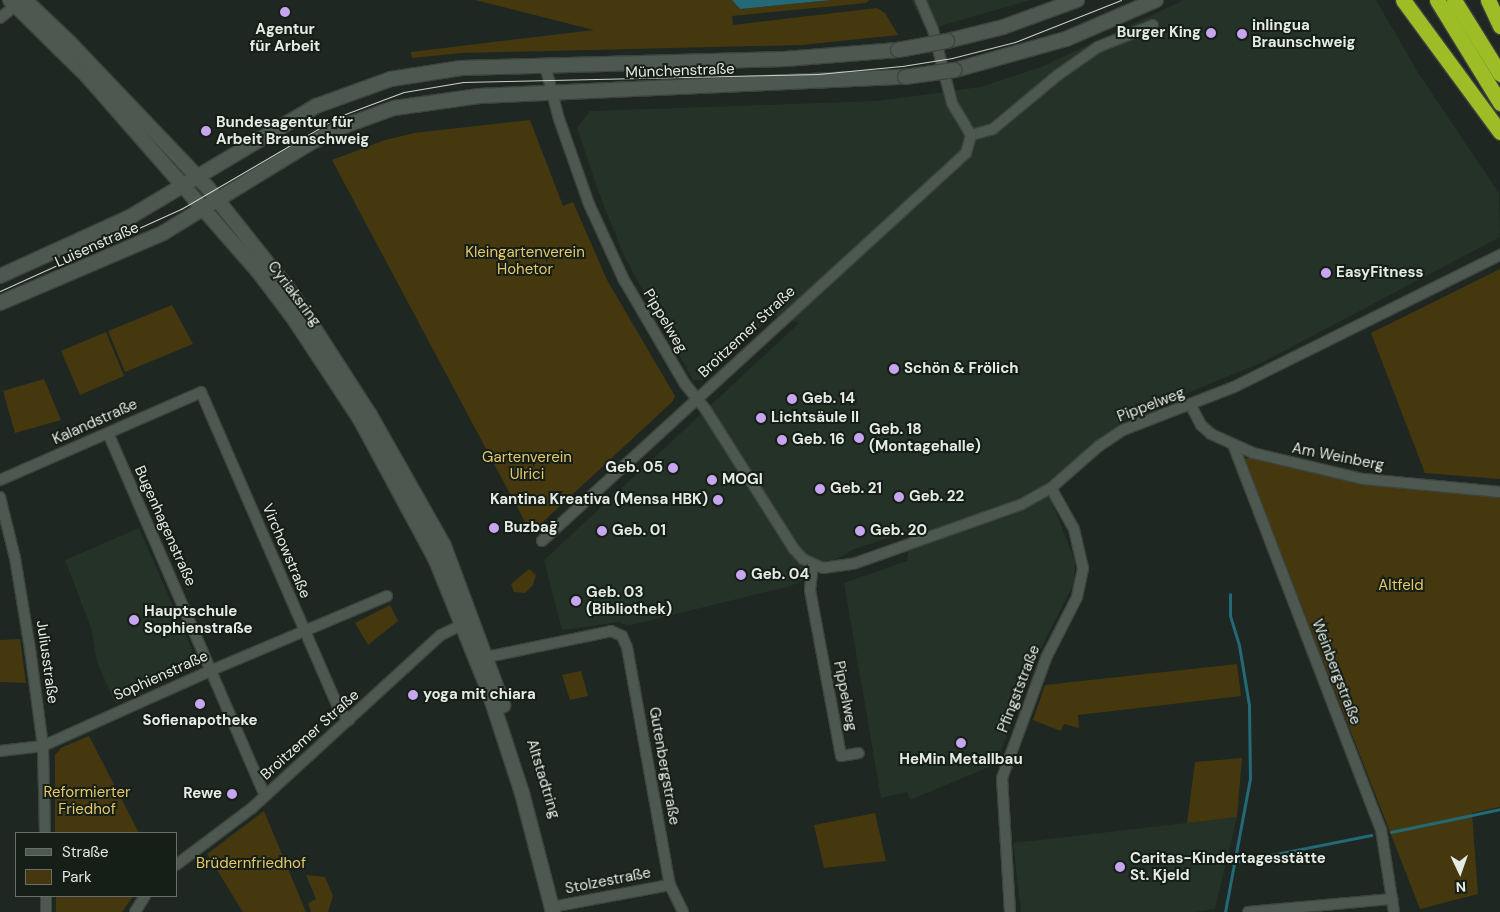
<!DOCTYPE html>
<meta charset="utf-8">
<style>
body{margin:0}
#map{position:relative;width:1500px;height:912px;overflow:hidden;background:#1e2721;font-family:"DM Sans",sans-serif}
div>[style]{position:absolute}
.built>*{inset:0;background:#243227}
.green>*{inset:0;background:#45380f}
.water>*{inset:0;background:#236977}
.stream>*{height:3px;margin:-1.5px;padding:0 1.5px;transform-origin:1.5px;border-radius:1.5px;background:#236977}
.roads{filter:drop-shadow(1px 0 #3d443f) drop-shadow(-1px 0 #3d443f) drop-shadow(0 1px #3d443f) drop-shadow(0 -1px #3d443f)}
.minor>*{height:10px;margin:-5px;padding:0 5px;transform-origin:5px;border-radius:5px;background:#4d5850}
.secondary>*{height:14px;margin:-7px;padding:0 7px;transform-origin:7px;border-radius:7px;background:#4d5850}
.motorway>*{height:15px;margin:-7.5px;padding:0 7.5px;transform-origin:7.5px;border-radius:7.5px;background:#9dbd27}
.tram>*{height:1px;margin:-0.5px;padding:0 0.5px;transform-origin:0.5px;border-radius:0.5px;background:#cbd2cd}
.bridges{filter:drop-shadow(1px 0 #3d443f) drop-shadow(-1px 0 #3d443f) drop-shadow(0 1px #3d443f) drop-shadow(0 -1px #3d443f)}
.secondary-bridge>*{height:14px;margin:-7px;padding:0 7px;transform-origin:7px;border-radius:7px;background:#4d5850}
.dots>*{width:14px;height:14px;translate:-50% -50%;box-sizing:border-box;border:2px solid #151e17;border-radius:50%}
span{translate:-50% -50%;white-space:nowrap;text-align:center;line-height:1.15;-webkit-text-stroke:4px #151e17;paint-order:stroke}
.poi-label{font-size:15px;color:#e4eae5;font-weight:700}
.left{translate:0 -50%;text-align:left}
.right{translate:-100% -50%;text-align:right}
.street-label{font-size:15px;color:#e4eae5}
.park-label{font-size:15px;color:#e7c869}
.legend{position:absolute;left:15px;top:832px;width:162px;height:65px;box-sizing:border-box;background:#151e17;border:1px solid #687069;margin:0;padding:6px 9px;list-style:none;font-size:15px;color:#e4eae5}
.legend li{display:flex;align-items:center;gap:10px;height:25px}
.legend b{width:25px;border:1px solid #687069}
.north{position:absolute;left:1435px;top:847px;width:50px;height:50px;-webkit-text-stroke:4px #151e17;paint-order:stroke;rotate:177deg;font-size:14px;font-weight:700;line-height:20px;text-align:center;color:#e4eae5}
.north::after{content:'';display:block;margin:auto;width:18px;height:22px;background:#e4eae5;clip-path:polygon(50% 0,100% 100%,50% 72%,0 100%)}
</style>
<div id="map">
<div class="built">
<i style="clip-path:polygon(911px 0,1031px 0,926px 30px)"></i>
<i style="clip-path:polygon(1184px 0,1376px 0,1419px 74px,1499px 193px,1500px 237px,1263px 362px,1127px 418px,1045px 484px,1075px 561px,1074px 584px,1039px 652px,996px 764px,910px 800px,907px 792px,881px 798px,844px 583px,907px 561px,910px 531px,852px 550px,791px 586px,627px 626px,619px 622px,562px 630px,544px 560px,799px 323px,773px 315px,704px 380px,693px 380px,624px 256px,599px 193px,577px 128px,590px 111px,877px 101px,980px 87px,1041px 67px)"></i>
<i style="clip-path:polygon(139px 528px,199px 666px,115px 703px,97px 662px,91px 628px,65px 560px)"></i>
<i style="clip-path:polygon(1237px 817px,1215px 909px,1194px 912px,1021px 912px,1013px 843px)"></i>
</div>
<div class="green">
<i style="clip-path:polygon(475px 0,732px 0,740px 9px,832px 0,869px 0,866px 3px,732px 16px,733px 25px,877px 8px,885px 13px,898px 35px,801px 45px,461px 53px,412px 58px,411px 52px,594px 30px)"></i>
<i style="clip-path:polygon(530px 120px,563px 206px,573px 202px,607px 280px,675px 396px,673px 401px,531px 533px,332px 160px,385px 140px,414px 133px)"></i>
<i style="clip-path:polygon(1500px 269px,1500px 479px,1425px 473px,1371px 333px)"></i>
<i style="clip-path:polygon(172px 305px,193px 344px,125px 372px,108px 331px)"></i>
<i style="clip-path:polygon(106px 332px,124px 376px,80px 395px,61px 351px)"></i>
<i style="clip-path:polygon(44px 379px,61px 420px,15px 433px,3px 391px)"></i>
<i style="clip-path:polygon(1249px 456px,1364px 484px,1500px 495px,1500px 807px,1472px 813px,1478px 894px,1420px 909px,1245px 460px)"></i>
<i style="clip-path:polygon(529px 569px,536px 575px,533px 585px,525px 593px,514px 592px,511px 584px)"></i>
<i style="clip-path:polygon(390px 605px,398px 621px,368px 645px,355px 623px)"></i>
<i style="clip-path:polygon(20px 639px,26px 683px,0 682px,0 640px)"></i>
<i style="clip-path:polygon(1237px 664px,1241px 696px,1078px 715px,1079px 728px,1064px 724px,1061px 731px,1033px 720px,1045px 685px)"></i>
<i style="clip-path:polygon(581px 671px,588px 696px,570px 700px,562px 675px)"></i>
<i style="clip-path:polygon(89px 736px,107px 771px,139px 833px,55px 833px,55px 755px,61px 748px)"></i>
<i style="clip-path:polygon(1242px 758px,1237px 817px,1187px 823px,1195px 762px)"></i>
<i style="clip-path:polygon(264px 811px,306px 912px,243px 912px,207px 854px)"></i>
<i style="clip-path:polygon(875px 813px,886px 861px,824px 868px,814px 825px)"></i>
<i style="clip-path:polygon(306px 875px,325px 877px,333px 896px,328px 912px,311px 912px,308px 903px,316px 899px)"></i>
<i style="clip-path:polygon(56px 896px,133px 896px,122px 912px,56px 912px)"></i>
</div>
<div class="water">
<i style="clip-path:polygon(732px 0,832px 0,740px 9px)"></i>
</div>
<div class="stream">
<i style="left:1391px;top:832px;width:111px;rotate:-11.9deg"></i>
<i style="left:1236px;top:862px;width:138px;rotate:-11.3deg"></i>
<i style="left:1225px;top:912px;width:135px;rotate:-79.4deg"></i>
<i style="left:1250px;top:779px;width:74px;rotate:-90.8deg"></i>
<i style="left:1249px;top:705px;width:61px;rotate:-99.5deg"></i>
<i style="left:1239px;top:645px;width:31px;rotate:-107deg"></i>
<i style="left:1230px;top:615px;width:21px;rotate:-90deg"></i>
</div>
<div class="roads">
<div class="minor">
<i style="left:0;top:18px;width:21px;rotate:-39deg"></i>
<i style="left:545px;top:65px;width:56px;rotate:75.5deg"></i>
<i style="left:559px;top:119px;width:90px;rotate:70.6deg"></i>
<i style="left:589px;top:204px;width:84px;rotate:65.3deg"></i>
<i style="left:624px;top:280px;width:121px;rotate:59.6deg"></i>
<i style="left:685px;top:384px;width:33px;rotate:51deg"></i>
<i style="left:706px;top:410px;width:165px;rotate:57.7deg"></i>
<i style="left:794px;top:549px;width:13px;rotate:48deg"></i>
<i style="left:803px;top:559px;width:22px;rotate:24deg"></i>
<i style="left:823px;top:568px;width:30px;rotate:-8deg"></i>
<i style="left:853px;top:564px;width:179px;rotate:-19.5deg"></i>
<i style="left:1022px;top:504px;width:33px;rotate:-29deg"></i>
<i style="left:1051px;top:488px;width:64px;rotate:-41.2deg"></i>
<i style="left:1099px;top:446px;width:29px;rotate:-34deg"></i>
<i style="left:1123px;top:430px;width:119px;rotate:-21.2deg"></i>
<i style="left:1234px;top:387px;width:297px;rotate:-26.4deg"></i>
<i style="left:971px;top:135px;width:23px;rotate:-15deg"></i>
<i style="left:993px;top:129px;width:85px;rotate:-39.7deg"></i>
<i style="left:1058px;top:75px;width:49px;rotate:-35deg"></i>
<i style="left:1098px;top:47px;width:59px;rotate:-21.8deg"></i>
<i style="left:1191px;top:406px;width:21px;rotate:62deg"></i>
<i style="left:1201px;top:425px;width:13px;rotate:42deg"></i>
<i style="left:1211px;top:434px;width:46px;rotate:24.3deg"></i>
<i style="left:1253px;top:453px;width:113px;rotate:13.3deg"></i>
<i style="left:1363px;top:479px;width:138px;rotate:5.4deg"></i>
<i style="left:108px;top:433px;width:395px;rotate:66.6deg"></i>
<i style="left:1234px;top:447px;width:409px;rotate:69deg"></i>
<i style="left:1381px;top:829px;width:84px;rotate:81.1deg"></i>
<i style="left:0;top:480px;width:219px;rotate:-23.6deg"></i>
<i style="left:201px;top:392px;width:346px;rotate:66.5deg"></i>
<i style="left:339px;top:709px;width:15px;rotate:48deg"></i>
<i style="left:0;top:497px;width:63px;rotate:76.2deg"></i>
<i style="left:15px;top:558px;width:92px;rotate:80.6deg"></i>
<i style="left:30px;top:649px;width:98px;rotate:82.4deg"></i>
<i style="left:43px;top:746px;width:87px;rotate:88.7deg"></i>
<i style="left:542px;top:541px;width:575px;rotate:-42.46deg"></i>
<i style="left:966px;top:153px;width:19px;rotate:-74deg"></i>
<i style="left:971px;top:135px;width:37px;rotate:-121deg"></i>
<i style="left:952px;top:103px;width:75px;rotate:-104.6deg"></i>
<i style="left:933px;top:30px;width:33px;rotate:-113deg"></i>
<i style="left:813px;top:565px;width:25px;rotate:97deg"></i>
<i style="left:810px;top:590px;width:169px;rotate:79.4deg"></i>
<i style="left:841px;top:756px;width:18px;rotate:-9deg"></i>
<i style="left:487px;top:657px;width:127px;rotate:-11.8deg"></i>
<i style="left:611px;top:631px;width:12px;rotate:24deg"></i>
<i style="left:622px;top:636px;width:12px;rotate:66deg"></i>
<i style="left:627px;top:647px;width:242px;rotate:79.8deg"></i>
<i style="left:670px;top:885px;width:30px;rotate:64deg"></i>
<i style="left:0;top:751px;width:43px;rotate:-6.6deg"></i>
<i style="left:43px;top:746px;width:185px;rotate:-24.2deg"></i>
<i style="left:212px;top:670px;width:190px;rotate:-22.9deg"></i>
<i style="left:176px;top:865px;width:95px;rotate:-36.9deg"></i>
<i style="left:252px;top:808px;width:256px;rotate:-42.5deg"></i>
<i style="left:441px;top:635px;width:30px;rotate:-26deg"></i>
<i style="left:552px;top:907px;width:120px;rotate:-10.6deg"></i>
<i style="left:46px;top:912px;width:16px;rotate:-90deg"></i>
<i style="left:135px;top:912px;width:19px;rotate:-58deg"></i>
<i style="left:1010px;top:912px;width:134px;rotate:-93.4deg"></i>
<i style="left:1002px;top:778px;width:130px;rotate:-69.8deg"></i>
<i style="left:1047px;top:656px;width:66px;rotate:-63deg"></i>
<i style="left:1077px;top:597px;width:30px;rotate:-78deg"></i>
<i style="left:1083px;top:568px;width:40px;rotate:-103deg"></i>
<i style="left:1074px;top:529px;width:47px;rotate:-119.3deg"></i>
<i style="left:1248px;top:912px;width:145px;rotate:-5.2deg"></i>
</div>
<div class="secondary">
<i style="left:10px;top:0;width:108px;rotate:44.6deg"></i>
<i style="left:87px;top:76px;width:258px;rotate:48.8deg"></i>
<i style="left:257px;top:270px;width:58px;rotate:52.7deg"></i>
<i style="left:292px;top:316px;width:123px;rotate:56.6deg"></i>
<i style="left:360px;top:419px;width:158px;rotate:61.7deg"></i>
<i style="left:435px;top:558px;width:141px;rotate:68deg"></i>
<i style="left:488px;top:689px;width:109px;rotate:71.9deg"></i>
<i style="left:522px;top:793px;width:123px;rotate:75.4deg"></i>
<i style="left:25px;top:0;width:62px;rotate:43.7deg"></i>
<i style="left:70px;top:43px;width:200px;rotate:46.4deg"></i>
<i style="left:208px;top:188px;width:135px;rotate:51.6deg"></i>
<i style="left:292px;top:294px;width:144px;rotate:57.2deg"></i>
<i style="left:370px;top:415px;width:150px;rotate:60.5deg"></i>
<i style="left:444px;top:546px;width:170px;rotate:69.6deg"></i>
<i style="left:947px;top:41px;width:58px;rotate:-14deg"></i>
<i style="left:1003px;top:27px;width:79px;rotate:-20deg"></i>
<i style="left:955px;top:70px;width:115px;rotate:-15.6deg"></i>
<i style="left:1066px;top:39px;width:98px;rotate:-23.4deg"></i>
<i style="left:0;top:276px;width:143px;rotate:-24.4deg"></i>
<i style="left:130px;top:217px;width:217px;rotate:-30.8deg"></i>
<i style="left:316px;top:106px;width:80px;rotate:-19.8deg"></i>
<i style="left:391px;top:79px;width:71px;rotate:-8.9deg"></i>
<i style="left:461px;top:68px;width:324px;rotate:-1.6deg"></i>
<i style="left:785px;top:59px;width:113px;rotate:-4.6deg"></i>
<i style="left:0;top:303px;width:177px;rotate:-23.2deg"></i>
<i style="left:163px;top:233px;width:170px;rotate:-31.5deg"></i>
<i style="left:308px;top:144px;width:43px;rotate:-26deg"></i>
<i style="left:347px;top:125px;width:50px;rotate:-19.9deg"></i>
<i style="left:394px;top:108px;width:86px;rotate:-8deg"></i>
<i style="left:479px;top:96px;width:426px;rotate:-2.6deg"></i>
</div>
<div class="motorway">
<i style="left:1403px;top:0;width:164px;rotate:53.7deg"></i>
<i style="left:1437px;top:0;width:121px;rotate:58.5deg"></i>
<i style="left:1454px;top:0;width:87px;rotate:58.1deg"></i>
<i style="left:1488px;top:0;width:29px;rotate:65deg"></i>
</div>
</div>
<div class="tram">
<i style="left:0;top:291px;width:199px;rotate:-24.4deg"></i>
<i style="left:181px;top:209px;width:184px;rotate:-30.3deg"></i>
<i style="left:340px;top:116px;width:68px;rotate:-20.6deg"></i>
<i style="left:404px;top:92px;width:60px;rotate:-9.6deg"></i>
<i style="left:463px;top:82px;width:355px;rotate:-1.3deg"></i>
<i style="left:818px;top:74px;width:84px;rotate:-5.4deg"></i>
<i style="left:902px;top:66px;width:51px;rotate:-9.1deg"></i>
<i style="left:952px;top:58px;width:65px;rotate:-14.3deg"></i>
<i style="left:1015px;top:42px;width:114px;rotate:-21.6deg"></i>
</div>
<div class="bridges">
<div class="secondary-bridge">
<i style="left:898px;top:50px;width:50px;rotate:-10.4deg"></i>
<i style="left:905px;top:77px;width:50px;rotate:-8deg"></i>
</div>
</div>
<div class="dots">
<i style="left:285px;top:12px;background:#c8a5ef"></i>
<i style="left:1211px;top:33px;background:#c8a5ef"></i>
<i style="left:1242px;top:34px;background:#c8a5ef"></i>
<i style="left:206px;top:131px;background:#c8a5ef"></i>
<i style="left:1326px;top:273px;background:#c8a5ef"></i>
<i style="left:894px;top:369px;background:#c8a5ef"></i>
<i style="left:792px;top:399px;background:#c8a5ef"></i>
<i style="left:761px;top:418px;background:#c8a5ef"></i>
<i style="left:859px;top:438px;background:#c8a5ef"></i>
<i style="left:782px;top:440px;background:#c8a5ef"></i>
<i style="left:673px;top:468px;background:#c8a5ef"></i>
<i style="left:712px;top:480px;background:#c8a5ef"></i>
<i style="left:820px;top:489px;background:#c8a5ef"></i>
<i style="left:899px;top:497px;background:#c8a5ef"></i>
<i style="left:718px;top:500px;background:#c8a5ef"></i>
<i style="left:494px;top:528px;background:#c8a5ef"></i>
<i style="left:602px;top:531px;background:#c8a5ef"></i>
<i style="left:860px;top:531px;background:#c8a5ef"></i>
<i style="left:741px;top:575px;background:#c8a5ef"></i>
<i style="left:576px;top:601px;background:#c8a5ef"></i>
<i style="left:134px;top:620px;background:#c8a5ef"></i>
<i style="left:413px;top:695px;background:#c8a5ef"></i>
<i style="left:200px;top:704px;background:#c8a5ef"></i>
<i style="left:961px;top:743px;background:#c8a5ef"></i>
<i style="left:232px;top:794px;background:#c8a5ef"></i>
<i style="left:1120px;top:867px;background:#c8a5ef"></i>
</div>
<div class="poi-label">
<span class="left" style="left:1252px;top:34px">inlingua<br>Braunschweig</span>
<span style="left:285px;top:38px">Agentur<br>für Arbeit</span>
<span class="right" style="left:1201px;top:33px">Burger King</span>
<span class="left" style="left:216px;top:131px">Bundesagentur für<br>Arbeit Braunschweig</span>
<span class="left" style="left:1336px;top:273px">EasyFitness</span>
<span class="left" style="left:904px;top:369px">Schön &amp; Frölich</span>
<span class="left" style="left:802px;top:399px">Geb. 14</span>
<span class="left" style="left:771px;top:418px">Lichtsäule II</span>
<span class="left" style="left:869px;top:438px">Geb. 18<br>(Montagehalle)</span>
<span class="left" style="left:792px;top:440px">Geb. 16</span>
<span class="right" style="left:663px;top:468px">Geb. 05</span>
<span class="left" style="left:722px;top:480px">MOGI</span>
<span class="left" style="left:830px;top:489px">Geb. 21</span>
<span class="left" style="left:909px;top:497px">Geb. 22</span>
<span class="right" style="left:708px;top:500px">Kantina Kreativa (Mensa HBK)</span>
<span class="left" style="left:504px;top:528px">Buzbağ</span>
<span class="left" style="left:612px;top:531px">Geb. 01</span>
<span class="left" style="left:870px;top:531px">Geb. 20</span>
<span class="left" style="left:751px;top:575px">Geb. 04</span>
<span class="left" style="left:586px;top:601px">Geb. 03<br>(Bibliothek)</span>
<span class="left" style="left:144px;top:620px">Hauptschule<br>Sophienstraße</span>
<span class="left" style="left:423px;top:695px">yoga mit chiara</span>
<span style="left:200px;top:721px">Sofienapotheke</span>
<span style="left:961px;top:760px">HeMin Metallbau</span>
<span class="right" style="left:222px;top:794px">Rewe</span>
<span class="left" style="left:1130px;top:867px">Caritas-Kindertagesstätte<br>St. Kjeld</span>
</div>
<div class="street-label">
<span style="left:680px;top:71px;rotate:-2deg">Münchenstraße</span>
<span style="left:97px;top:245px;rotate:-24deg">Luisenstraße</span>
<span style="left:294px;top:294px;rotate:53deg">Cyriaksring</span>
<span style="left:665px;top:321px;rotate:59deg">Pippelweg</span>
<span style="left:747px;top:332px;rotate:-43deg">Broitzemer Straße</span>
<span style="left:1151px;top:405px;rotate:-21deg">Pippelweg</span>
<span style="left:95px;top:422px;rotate:-24deg">Kalandstraße</span>
<span style="left:1338px;top:457px;rotate:11deg">Am Weinberg</span>
<span style="left:165px;top:526px;rotate:66deg">Bugenhagenstraße</span>
<span style="left:286px;top:551px;rotate:67deg">Virchowstraße</span>
<span style="left:47px;top:662px;rotate:82deg">Juliusstraße</span>
<span style="left:1336px;top:672px;rotate:69deg">Weinbergstraße</span>
<span style="left:161px;top:676px;rotate:-24deg">Sophienstraße</span>
<span style="left:1019px;top:689px;rotate:-69deg">Pfingststraße</span>
<span style="left:845px;top:696px;rotate:79deg">Pippelweg</span>
<span style="left:310px;top:735px;rotate:-42deg">Broitzemer Straße</span>
<span style="left:664px;top:766px;rotate:80deg">Gutenbergstraße</span>
<span style="left:543px;top:779px;rotate:73deg">Altstadtring</span>
<span style="left:608px;top:881px;rotate:-11deg">Stolzestraße</span>
</div>
<div class="park-label">
<span style="left:525px;top:261px">Kleingartenverein<br>Hohetor</span>
<span style="left:527px;top:466px">Gartenverein<br>Ulrici</span>
<span style="left:1401px;top:586px">Altfeld</span>
<span style="left:87px;top:801px">Reformierter<br>Friedhof</span>
<span style="left:251px;top:864px">Brüdernfriedhof</span>
</div>
<ul class="legend">
<li><b style="height:6px;background:#4d5850"></b>Straße</li>
<li><b style="height:14px;background:#45380f"></b>Park</li>
</ul>
<div class="north">N</div>
</div>
